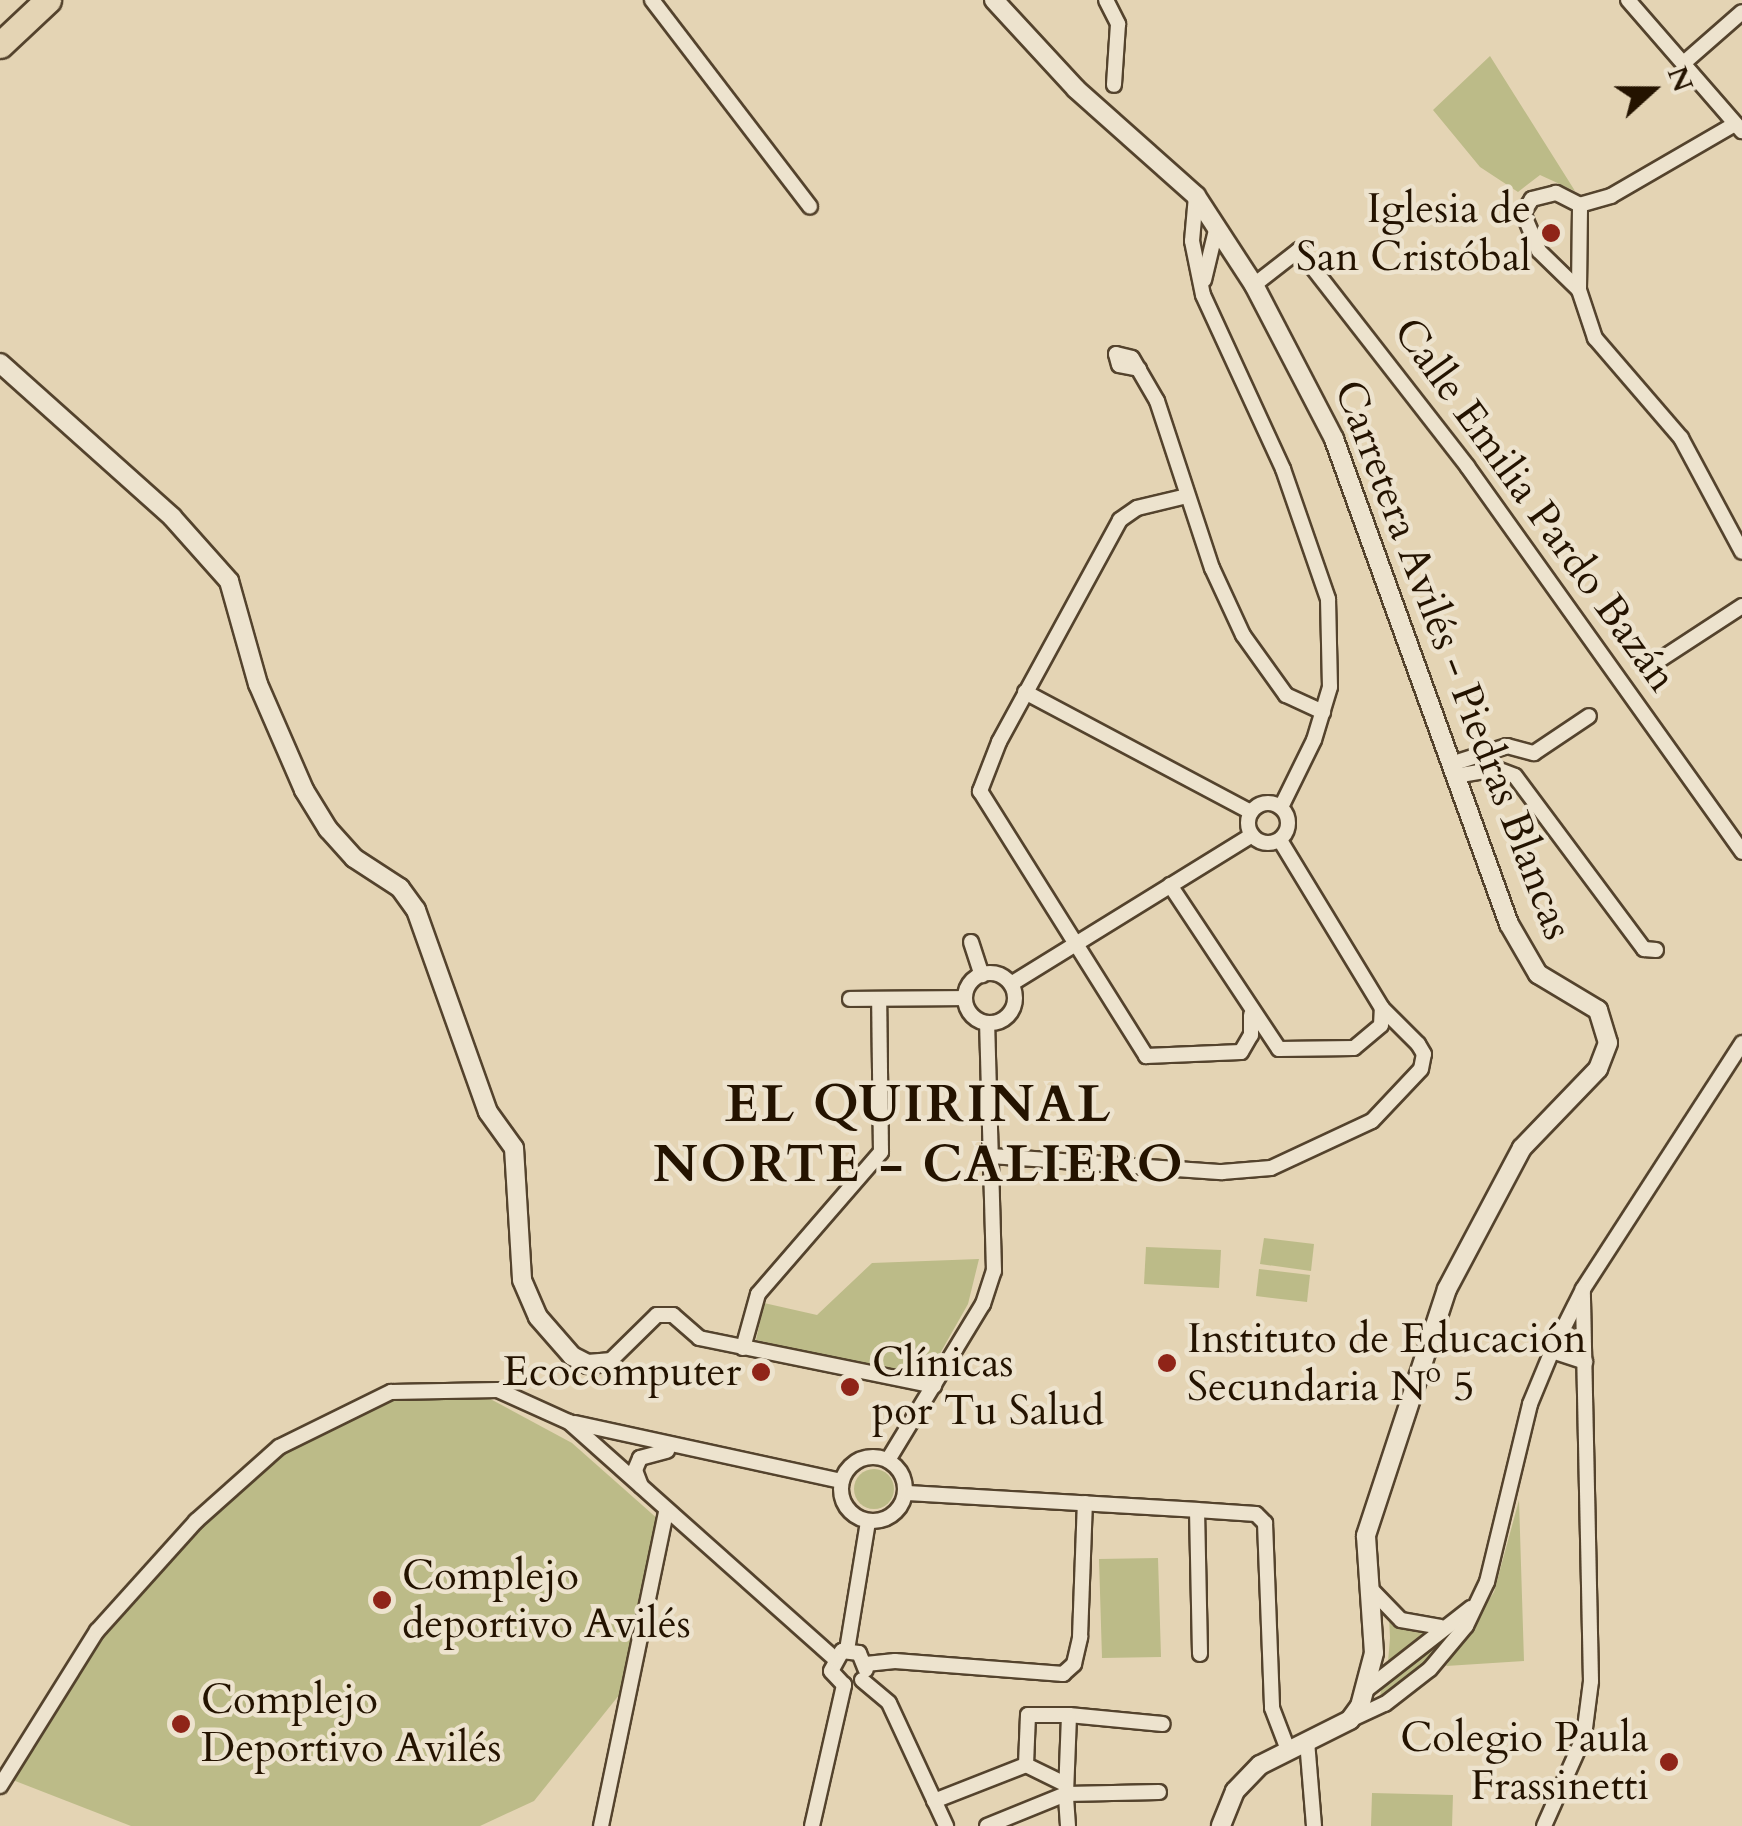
<!DOCTYPE html>
<meta charset="utf-8">
<style>
body{margin:0}
#map{position:relative;width:1742px;height:1826px;overflow:hidden;background:#e4d4b4;font-family:Cardo,serif}
div>[style]{position:absolute}
.green>*{inset:0;background:#bcbb88}
.round{border-radius:50%}
.roads{filter:drop-shadow(2px 0 #54432d) drop-shadow(-2px 0 #54432d) drop-shadow(0 2px #54432d) drop-shadow(0 -2px #54432d)}
.street>*{height:14px;margin:-7px;padding:0 7px;transform-origin:7px;border-radius:7px;background:#ede3ce}
.street>.ring{margin:-7px;padding:0;box-sizing:content-box;background:none;border:14px solid #ede3ce;border-radius:50%}
.secondary>*{height:18px;margin:-9px;padding:0 9px;transform-origin:9px;border-radius:9px;background:#ede3ce}
.highway>*{height:25px;margin:-12.5px;padding:0 12.5px;transform-origin:12.5px;border-radius:12.5px;background:#e4d4b4}
.dots>*{width:28px;height:28px;translate:-50% -50%;box-sizing:border-box;border:5px solid #ede3ce;border-radius:50%}
span{translate:-50% -50%;white-space:nowrap;text-align:center;line-height:1.15;-webkit-text-stroke:9px #ede3ce;paint-order:stroke}
.poi-label{font-size:42px;color:#241300}
.right{translate:-100% -50%;text-align:right}
.left{translate:0 -50%;text-align:left}
.street-label{font-size:42px;color:#241300}
.district-label{font-size:52px;color:#241300;font-weight:700;letter-spacing:2.5px}
.north{position:absolute;left:1602px;top:40px;width:100px;height:100px;-webkit-text-stroke:8px #ede3ce;paint-order:stroke;rotate:69deg;font-size:28px;font-weight:700;line-height:40px;text-align:center;color:#241300}
.north::after{content:'';display:block;margin:auto;width:35px;height:45px;background:#241300;clip-path:polygon(50% 0,100% 100%,50% 72%,0 100%)}
</style>
<div id="map">
<div class="green">
<i style="clip-path:polygon(1490px 56px,1575px 191px,1540px 175px,1518px 192px,1480px 167px,1433px 110px)"></i>
<i style="clip-path:polygon(1264px 1238px,1314px 1244px,1311px 1271px,1260px 1264px)"></i>
<i style="clip-path:polygon(1146px 1247px,1221px 1250px,1219px 1288px,1144px 1284px)"></i>
<i style="clip-path:polygon(979px 1259px,968px 1304px,929px 1373px,914px 1376px,756px 1340px,764px 1303px,817px 1315px,872px 1263px)"></i>
<i style="clip-path:polygon(1259px 1269px,1310px 1275px,1307px 1302px,1256px 1296px)"></i>
<i style="clip-path:polygon(468px 1387px,572px 1443px,659px 1520px,632px 1679px,534px 1801px,480px 1826px,131px 1826px,5px 1777px,45px 1707px,148px 1570px,279px 1447px,391px 1392px)"></i>
<i class="round" style="left:854px;top:1469px;width:40px;height:40px"></i>
<i style="clip-path:polygon(1519px 1500px,1524px 1661px,1446px 1666px,1494px 1592px)"></i>
<i style="clip-path:polygon(1158px 1558px,1161px 1657px,1102px 1658px,1099px 1559px)"></i>
<i style="clip-path:polygon(1389px 1616px,1428px 1631px,1388px 1662px,1390px 1638px)"></i>
<i style="clip-path:polygon(1466px 1618px,1424px 1666px,1378px 1703px,1384px 1679px)"></i>
<i style="clip-path:polygon(1372px 1793px,1453px 1795px,1452px 1826px,1371px 1826px)"></i>
</div>
<div class="roads">
<div class="street">
<i style="left:652px;top:0;width:260px;rotate:52.6deg"></i>
<i style="left:1106px;top:0;width:27px;rotate:63deg"></i>
<i style="left:1118px;top:24px;width:61px;rotate:93.8deg"></i>
<i style="left:1628px;top:0;width:174px;rotate:49deg"></i>
<i style="left:1686px;top:61px;width:74px;rotate:-41.2deg"></i>
<i style="left:1735px;top:124px;width:143px;rotate:149.9deg"></i>
<i style="left:1611px;top:196px;width:32px;rotate:164deg"></i>
<i style="left:1580px;top:205px;width:27px;rotate:-153deg"></i>
<i style="left:1556px;top:193px;width:25px;rotate:166deg"></i>
<i style="left:1532px;top:199px;width:17px;rotate:123deg"></i>
<i style="left:1523px;top:213px;width:41px;rotate:67.2deg"></i>
<i style="left:1539px;top:251px;width:56px;rotate:44.3deg"></i>
<i style="left:1579px;top:290px;width:51px;rotate:71.6deg"></i>
<i style="left:1595px;top:338px;width:132px;rotate:49.3deg"></i>
<i style="left:1681px;top:438px;width:129px;rotate:61.8deg"></i>
<i style="left:1196px;top:196px;width:45px;rotate:95.1deg"></i>
<i style="left:1192px;top:241px;width:55px;rotate:78.5deg"></i>
<i style="left:1203px;top:295px;width:192px;rotate:65.3deg"></i>
<i style="left:1283px;top:469px;width:138px;rotate:70.9deg"></i>
<i style="left:1328px;top:599px;width:88px;rotate:88.7deg"></i>
<i style="left:1330px;top:687px;width:55px;rotate:106.8deg"></i>
<i style="left:1314px;top:740px;width:75px;rotate:116.2deg"></i>
<i style="left:1204px;top:280px;width:56px;rotate:-76.5deg"></i>
<i style="left:1254px;top:285px;width:57px;rotate:-37.9deg"></i>
<i style="left:1299px;top:250px;width:274px;rotate:52.1deg"></i>
<i style="left:1467px;top:466px;width:474px;rotate:54.5deg"></i>
<i style="left:1579px;top:290px;width:85px;rotate:-89.3deg"></i>
<i style="left:1139px;top:369px;width:20px;rotate:-169deg"></i>
<i style="left:1119px;top:365px;width:11px;rotate:-105deg"></i>
<i style="left:1116px;top:354px;width:16px;rotate:14deg"></i>
<i style="left:1132px;top:358px;width:50px;rotate:59.8deg"></i>
<i style="left:1157px;top:401px;width:176px;rotate:71.8deg"></i>
<i style="left:1212px;top:568px;width:74px;rotate:65.2deg"></i>
<i style="left:1243px;top:635px;width:74px;rotate:54.4deg"></i>
<i style="left:1286px;top:695px;width:41px;rotate:24.7deg"></i>
<i style="left:1187px;top:496px;width:51px;rotate:166.5deg"></i>
<i style="left:1137px;top:508px;width:21px;rotate:145deg"></i>
<i style="left:1120px;top:520px;width:253px;rotate:118.6deg"></i>
<i style="left:999px;top:742px;width:53px;rotate:111.2deg"></i>
<i style="left:980px;top:791px;width:313px;rotate:57.9deg"></i>
<i style="left:1146px;top:1056px;width:95px;rotate:-2.4deg"></i>
<i style="left:1241px;top:1052px;width:20px;rotate:-60deg"></i>
<i style="left:1251px;top:1035px;width:20px;rotate:-90deg"></i>
<i style="left:1655px;top:663px;width:104px;rotate:-33.2deg"></i>
<i style="left:1025px;top:692px;width:256px;rotate:28deg"></i>
<i style="left:1451px;top:764px;width:59px;rotate:-17.8deg"></i>
<i style="left:1507px;top:746px;width:28px;rotate:15deg"></i>
<i style="left:1534px;top:753px;width:66px;rotate:-33.9deg"></i>
<i style="left:1455px;top:776px;width:43px;rotate:-9.5deg"></i>
<i style="left:1497px;top:769px;width:19px;rotate:21deg"></i>
<i style="left:1515px;top:776px;width:216px;rotate:53.3deg"></i>
<i style="left:1644px;top:949px;width:12px;rotate:5deg"></i>
<i class="ring" style="left:1248px;top:803px;width:26px;height:26px"></i>
<i style="left:1170px;top:885px;width:197px;rotate:56.4deg"></i>
<i style="left:1279px;top:1049px;width:75px;rotate:-0.8deg"></i>
<i style="left:1354px;top:1048px;width:35px;rotate:-40deg"></i>
<i style="left:1381px;top:1025px;width:17px;rotate:-87deg"></i>
<i style="left:1382px;top:1008px;width:197px;rotate:-121.3deg"></i>
<i style="left:971px;top:942px;width:35px;rotate:72deg"></i>
<i class="ring" style="left:965px;top:973px;width:36px;height:36px"></i>
<i style="left:1011px;top:984px;width:283px;rotate:-31.7deg"></i>
<i style="left:850px;top:999px;width:115px;rotate:-0.5deg"></i>
<i style="left:991px;top:1156px;width:232px;rotate:4deg"></i>
<i style="left:1222px;top:1172px;width:49px;rotate:-4.7deg"></i>
<i style="left:1271px;top:1168px;width:111px;rotate:-25deg"></i>
<i style="left:1372px;top:1121px;width:71px;rotate:-46.7deg"></i>
<i style="left:1421px;top:1069px;width:15px;rotate:-79deg"></i>
<i style="left:1424px;top:1054px;width:12px;rotate:-121deg"></i>
<i style="left:1418px;top:1044px;width:51px;rotate:-135deg"></i>
<i style="left:743px;top:1348px;width:56px;rotate:-74.5deg"></i>
<i style="left:758px;top:1294px;width:188px;rotate:-49.1deg"></i>
<i style="left:881px;top:1152px;width:153px;rotate:-90.7deg"></i>
<i style="left:1552px;top:1351px;width:35px;rotate:18deg"></i>
<i style="left:609px;top:1362px;width:67px;rotate:-44.4deg"></i>
<i style="left:657px;top:1315px;width:16px"></i>
<i style="left:673px;top:1315px;width:35px;rotate:41deg"></i>
<i style="left:699px;top:1338px;width:240px;rotate:11.5deg"></i>
<i style="left:575px;top:1423px;width:273px;rotate:12.3deg"></i>
<i class="ring" style="left:841px;top:1457px;width:50px;height:50px"></i>
<i style="left:888px;top:1460px;width:183px;rotate:-58.7deg"></i>
<i style="left:983px;top:1304px;width:35px;rotate:-72deg"></i>
<i style="left:994px;top:1271px;width:247px;rotate:-91.6deg"></i>
<i style="left:641px;top:1486px;width:17px;rotate:-111deg"></i>
<i style="left:635px;top:1470px;width:13px;rotate:-67deg"></i>
<i style="left:640px;top:1458px;width:28px;rotate:-15deg"></i>
<i style="left:906px;top:1493px;width:291px;rotate:3.3deg"></i>
<i style="left:1197px;top:1510px;width:144px;rotate:88.8deg"></i>
<i style="left:1197px;top:1510px;width:59px;rotate:3.9deg"></i>
<i style="left:1256px;top:1514px;width:13px;rotate:45deg"></i>
<i style="left:1265px;top:1523px;width:185px;rotate:87.8deg"></i>
<i style="left:1272px;top:1708px;width:45px;rotate:69.1deg"></i>
<i style="left:1369px;top:1587px;width:46px;rotate:45.9deg"></i>
<i style="left:1401px;top:1620px;width:40px;rotate:10deg"></i>
<i style="left:847px;top:1650px;width:130px;rotate:-80.7deg"></i>
<i style="left:866px;top:1664px;width:29px;rotate:-6deg"></i>
<i style="left:895px;top:1661px;width:169px;rotate:4.4deg"></i>
<i style="left:1063px;top:1674px;width:15px;rotate:-42deg"></i>
<i style="left:1074px;top:1664px;width:28px;rotate:-77deg"></i>
<i style="left:1080px;top:1637px;width:134px;rotate:-87.9deg"></i>
<i style="left:862px;top:1680px;width:35px;rotate:40deg"></i>
<i style="left:889px;top:1703px;width:136px;rotate:65.1deg"></i>
<i style="left:844px;top:1685px;width:19px;rotate:-133deg"></i>
<i style="left:831px;top:1671px;width:23px;rotate:-61deg"></i>
<i style="left:842px;top:1651px;width:17px;rotate:7deg"></i>
<i style="left:859px;top:1653px;width:18px;rotate:68deg"></i>
<i style="left:1366px;top:1690px;width:133px;rotate:-38deg"></i>
<i style="left:1069px;top:1715px;width:94px;rotate:5.5deg"></i>
<i style="left:1350px;top:1720px;width:38px;rotate:-25deg"></i>
<i style="left:1385px;top:1704px;width:57px;rotate:-37.9deg"></i>
<i style="left:1430px;top:1669px;width:56px;rotate:-50.1deg"></i>
<i style="left:1466px;top:1626px;width:49px;rotate:-64.5deg"></i>
<i style="left:1487px;top:1582px;width:183px;rotate:-76.4deg"></i>
<i style="left:1530px;top:1404px;width:57px;rotate:-67.5deg"></i>
<i style="left:1552px;top:1351px;width:69px;rotate:-63.4deg"></i>
<i style="left:1583px;top:1289px;width:293px;rotate:-57.1deg"></i>
<i style="left:1307px;top:1741px;width:85px;rotate:85.3deg"></i>
<i style="left:0;top:1786px;width:183px;rotate:-58deg"></i>
<i style="left:97px;top:1631px;width:148px;rotate:-48deg"></i>
<i style="left:196px;top:1521px;width:111px;rotate:-41.7deg"></i>
<i style="left:279px;top:1447px;width:125px;rotate:-26.2deg"></i>
<i style="left:391px;top:1392px;width:107px;rotate:-1.1deg"></i>
<i style="left:498px;top:1390px;width:78px;rotate:24.3deg"></i>
<i style="left:569px;top:1422px;width:355px;rotate:41.7deg"></i>
<i style="left:934px;top:1801px;width:99px;rotate:-21.4deg"></i>
<i style="left:1026px;top:1765px;width:43px;rotate:26deg"></i>
<i style="left:601px;top:1826px;width:322px;rotate:-78.3deg"></i>
<i style="left:812px;top:1826px;width:145px;rotate:-77.2deg"></i>
<i style="left:987px;top:1826px;width:85px;rotate:-22.1deg"></i>
<i style="left:1066px;top:1794px;width:79px;rotate:-87.8deg"></i>
<i style="left:1069px;top:1715px;width:41px;rotate:180deg"></i>
<i style="left:1028px;top:1715px;width:50px;rotate:92.3deg"></i>
<i style="left:1068px;top:1826px;width:32px;rotate:-94deg"></i>
<i style="left:1066px;top:1794px;width:93px;rotate:-1.2deg"></i>
<i style="left:1544px;top:1826px;width:98px;rotate:-66deg"></i>
<i style="left:1584px;top:1736px;width:55px;rotate:-82.7deg"></i>
<i style="left:1591px;top:1681px;width:391px;rotate:-91.2deg"></i>
</div>
<div class="secondary">
<i style="left:994px;top:0;width:121px;rotate:47.3deg"></i>
<i style="left:1076px;top:89px;width:161px;rotate:41.7deg"></i>
<i style="left:1196px;top:196px;width:106px;rotate:56.9deg"></i>
<i style="left:1254px;top:285px;width:174px;rotate:62.5deg"></i>
<i style="left:1334px;top:439px;width:516px;rotate:70.16deg"></i>
<i style="left:1509px;top:924px;width:58px;rotate:59.9deg"></i>
<i style="left:1538px;top:974px;width:70px;rotate:31deg"></i>
<i style="left:1598px;top:1010px;width:34px;rotate:73deg"></i>
<i style="left:1608px;top:1043px;width:28px;rotate:111deg"></i>
<i style="left:1598px;top:1069px;width:110px;rotate:133.9deg"></i>
<i style="left:1522px;top:1148px;width:160px;rotate:118deg"></i>
<i style="left:1447px;top:1289px;width:260px;rotate:108.2deg"></i>
<i style="left:1366px;top:1536px;width:117px;rotate:86.1deg"></i>
<i style="left:1374px;top:1653px;width:55px;rotate:104.8deg"></i>
<i style="left:1360px;top:1706px;width:17px;rotate:126deg"></i>
<i style="left:1350px;top:1720px;width:101px;rotate:153.4deg"></i>
<i style="left:1260px;top:1765px;width:36px;rotate:134deg"></i>
<i style="left:1235px;top:1791px;width:38px;rotate:112deg"></i>
<i style="left:0;top:363px;width:231px;rotate:41.8deg"></i>
<i style="left:172px;top:517px;width:86px;rotate:48.3deg"></i>
<i style="left:229px;top:581px;width:107px;rotate:74.3deg"></i>
<i style="left:258px;top:684px;width:116px;rotate:66.5deg"></i>
<i style="left:304px;top:790px;width:46px;rotate:58.4deg"></i>
<i style="left:328px;top:829px;width:39px;rotate:48deg"></i>
<i style="left:354px;top:858px;width:55px;rotate:33.1deg"></i>
<i style="left:400px;top:888px;width:27px;rotate:54deg"></i>
<i style="left:416px;top:910px;width:214px;rotate:70.4deg"></i>
<i style="left:488px;top:1112px;width:44px;rotate:54.2deg"></i>
<i style="left:514px;top:1148px;width:132px;rotate:86.5deg"></i>
<i style="left:522px;top:1280px;width:40px;rotate:66.6deg"></i>
<i style="left:538px;top:1317px;width:52px;rotate:48.9deg"></i>
<i style="left:572px;top:1356px;width:18px;rotate:27deg"></i>
<i style="left:588px;top:1364px;width:21px;rotate:-5deg"></i>
</div>
<div class="highway">
<i style="left:0;top:45px;width:66px;rotate:-43.2deg"></i>
</div>
</div>
<div class="dots">
<i style="left:1551px;top:233px;background:#8f2418"></i>
<i style="left:1167px;top:1363px;background:#8f2418"></i>
<i style="left:761px;top:1372px;background:#8f2418"></i>
<i style="left:850px;top:1387px;background:#8f2418"></i>
<i style="left:382px;top:1600px;background:#8f2418"></i>
<i style="left:181px;top:1724px;background:#8f2418"></i>
<i style="left:1669px;top:1762px;background:#8f2418"></i>
</div>
<div class="poi-label">
<span class="right" style="left:1531px;top:233px">Iglesia de<br>San Cristóbal</span>
<span class="left" style="left:1187px;top:1363px">Instituto de Educación<br>Secundaria Nº 5</span>
<span class="left" style="left:872px;top:1387px">Clínicas<br>por Tu Salud</span>
<span class="right" style="left:741px;top:1372px">Ecocomputer</span>
<span class="left" style="left:402px;top:1600px">Complejo<br>deportivo Avilés</span>
<span class="left" style="left:201px;top:1724px">Complejo<br>Deportivo Avilés</span>
<span class="right" style="left:1649px;top:1762px">Colegio Paula<br>Frassinetti</span>
</div>
<div class="street-label">
<span style="left:1535px;top:505px;rotate:54deg">Calle Emilia Pardo Bazán</span>
<span style="left:1453px;top:660px;rotate:69deg">Carretera Avilés - Piedras Blancas</span>
</div>
<div class="district-label">
<span style="left:919px;top:1136px">EL QUIRINAL<br>NORTE - CALIERO</span>
</div>
<div class="north">N</div>
</div>
